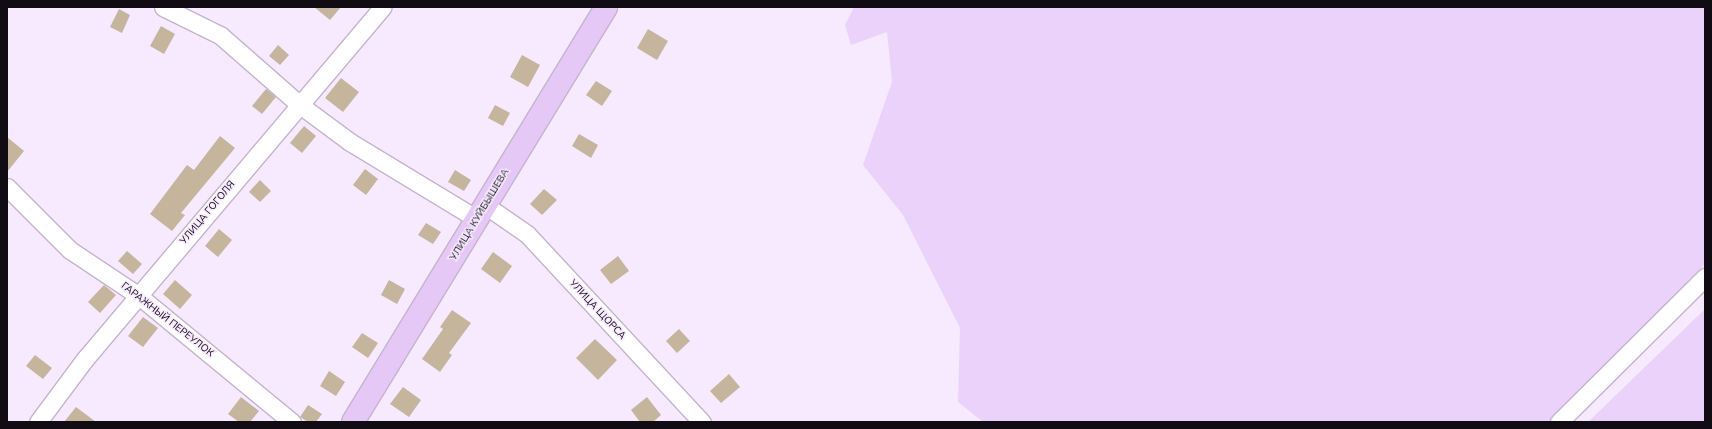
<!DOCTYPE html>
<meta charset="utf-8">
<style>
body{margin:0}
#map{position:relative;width:1712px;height:429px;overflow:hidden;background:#f7eaff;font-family:"Nunito Sans",sans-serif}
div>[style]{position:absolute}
.green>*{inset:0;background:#ebd2fa}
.building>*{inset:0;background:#c5b59c}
.roads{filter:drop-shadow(1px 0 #c4b4ce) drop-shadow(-1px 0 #c4b4ce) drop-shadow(0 1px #c4b4ce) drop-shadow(0 -1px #c4b4ce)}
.street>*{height:17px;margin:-8.5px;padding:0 8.5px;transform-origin:8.5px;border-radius:8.5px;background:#fff}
.highway>*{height:22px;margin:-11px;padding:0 11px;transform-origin:11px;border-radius:11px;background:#e5c8f6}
span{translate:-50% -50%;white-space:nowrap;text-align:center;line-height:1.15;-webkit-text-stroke:3px #f7eaff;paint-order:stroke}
.street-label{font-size:10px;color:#110c14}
.frame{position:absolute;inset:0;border:8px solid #110c14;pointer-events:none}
</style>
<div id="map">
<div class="green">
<i style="clip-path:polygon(854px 7px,1705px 7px,1705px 264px,1551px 422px,983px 422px,958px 402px,960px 328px,903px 215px,863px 165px,892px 82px,887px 32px,851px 45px,845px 25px)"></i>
<i style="clip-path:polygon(1705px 309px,1705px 422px,1588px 422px)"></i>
</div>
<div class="building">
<i style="clip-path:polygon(314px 7px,341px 7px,330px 20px)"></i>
<i style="clip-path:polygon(119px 9px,130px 15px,122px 33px,110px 27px)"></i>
<i style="clip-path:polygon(161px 26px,175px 34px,164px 54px,150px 46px)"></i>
<i style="clip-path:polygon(648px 29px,668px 41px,657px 60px,637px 48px)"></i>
<i style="clip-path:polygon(278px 45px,289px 55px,280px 65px,269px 56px)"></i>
<i style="clip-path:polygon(522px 55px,540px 65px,528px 87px,510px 77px)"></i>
<i style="clip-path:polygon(341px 78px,359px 92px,343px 112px,325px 98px)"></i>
<i style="clip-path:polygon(596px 81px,612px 91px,602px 106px,586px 95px)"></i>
<i style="clip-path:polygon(266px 89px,276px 97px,262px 114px,252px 106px)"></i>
<i style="clip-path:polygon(495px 105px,510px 113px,503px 126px,488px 118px)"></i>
<i style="clip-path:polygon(304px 126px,316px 136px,302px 153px,290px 143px)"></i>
<i style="clip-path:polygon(579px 134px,598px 145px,591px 158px,572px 146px)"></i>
<i style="clip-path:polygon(220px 136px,235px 148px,181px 213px,185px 215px,172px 231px,150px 214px,187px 165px,194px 170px)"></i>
<i style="clip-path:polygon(7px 137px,24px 151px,7px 172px)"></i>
<i style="clip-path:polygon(365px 169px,378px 179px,366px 195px,353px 185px)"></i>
<i style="clip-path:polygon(455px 170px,471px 180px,464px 191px,448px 182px)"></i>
<i style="clip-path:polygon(260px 180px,271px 191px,260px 202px,249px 192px)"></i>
<i style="clip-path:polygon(544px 189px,557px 200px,542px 215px,530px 204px)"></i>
<i style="clip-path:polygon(426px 223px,441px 232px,433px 244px,418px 235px)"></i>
<i style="clip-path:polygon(219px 229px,232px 240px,218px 257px,205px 246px)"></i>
<i style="clip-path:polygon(127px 251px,142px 264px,133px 274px,118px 261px)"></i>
<i style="clip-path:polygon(493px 252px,512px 266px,500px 283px,481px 269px)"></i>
<i style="clip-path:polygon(618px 256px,629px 271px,611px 284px,600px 270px)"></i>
<i style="clip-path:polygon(175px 280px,192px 295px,180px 309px,163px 294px)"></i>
<i style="clip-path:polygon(389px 280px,405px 289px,397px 304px,381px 295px)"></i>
<i style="clip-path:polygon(104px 285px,116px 295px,100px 313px,88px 302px)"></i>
<i style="clip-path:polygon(452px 310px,471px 323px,449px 353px,452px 355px,440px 372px,422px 359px,443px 329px,440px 327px)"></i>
<i style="clip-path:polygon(143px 317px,158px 328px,143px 347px,128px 336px)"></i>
<i style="clip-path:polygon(679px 329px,690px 341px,677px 353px,666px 341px)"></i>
<i style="clip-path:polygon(362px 333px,378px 343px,368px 358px,352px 347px)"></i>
<i style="clip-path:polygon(595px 339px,617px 360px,598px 380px,576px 358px)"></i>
<i style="clip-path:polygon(35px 355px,52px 368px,43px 379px,26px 366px)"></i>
<i style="clip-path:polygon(329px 371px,345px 382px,336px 396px,320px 386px)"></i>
<i style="clip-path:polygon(729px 374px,740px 387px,721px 403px,710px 391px)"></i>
<i style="clip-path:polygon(403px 387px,421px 400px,409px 417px,390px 404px)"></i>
<i style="clip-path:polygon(241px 397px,259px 411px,250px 422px,239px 422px,228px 414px)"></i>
<i style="clip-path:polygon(647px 397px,661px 415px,653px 422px,640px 422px,631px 410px)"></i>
<i style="clip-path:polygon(308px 405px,322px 414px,316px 422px,308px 422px,300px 417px)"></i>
<i style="clip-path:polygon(76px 407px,96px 422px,64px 422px)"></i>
</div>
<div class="roads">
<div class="street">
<i style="left:163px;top:7px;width:64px;rotate:26.2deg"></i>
<i style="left:220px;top:35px;width:106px;rotate:41.2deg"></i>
<i style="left:300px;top:105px;width:62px;rotate:36.5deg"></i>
<i style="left:350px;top:142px;width:149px;rotate:31.2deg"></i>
<i style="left:7px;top:187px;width:89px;rotate:45deg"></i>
<i style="left:70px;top:250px;width:83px;rotate:33.7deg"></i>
<i style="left:139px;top:296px;width:198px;rotate:39.5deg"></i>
<i style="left:485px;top:205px;width:51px;rotate:34.6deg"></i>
<i style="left:527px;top:234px;width:257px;rotate:47.1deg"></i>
<i style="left:38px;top:422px;width:79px;rotate:-53.3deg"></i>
<i style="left:85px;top:359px;width:461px;rotate:-49.8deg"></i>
<i style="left:1559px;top:422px;width:206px;rotate:-44.8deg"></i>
</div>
<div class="highway">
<i style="left:353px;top:422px;width:486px;rotate:-58.6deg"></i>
</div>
</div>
<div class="street-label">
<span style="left:208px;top:213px;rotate:-50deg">УЛИЦА ГОГОЛЯ</span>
<span style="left:480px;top:215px;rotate:-59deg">УЛИЦА КУЙБЫШЕВА</span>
<span style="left:597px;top:310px;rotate:47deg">УЛИЦА ЩОРСА</span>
<span style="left:167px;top:320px;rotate:38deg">ГАРАЖНЫЙ ПЕРЕУЛОК</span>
</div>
<div class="frame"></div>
</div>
